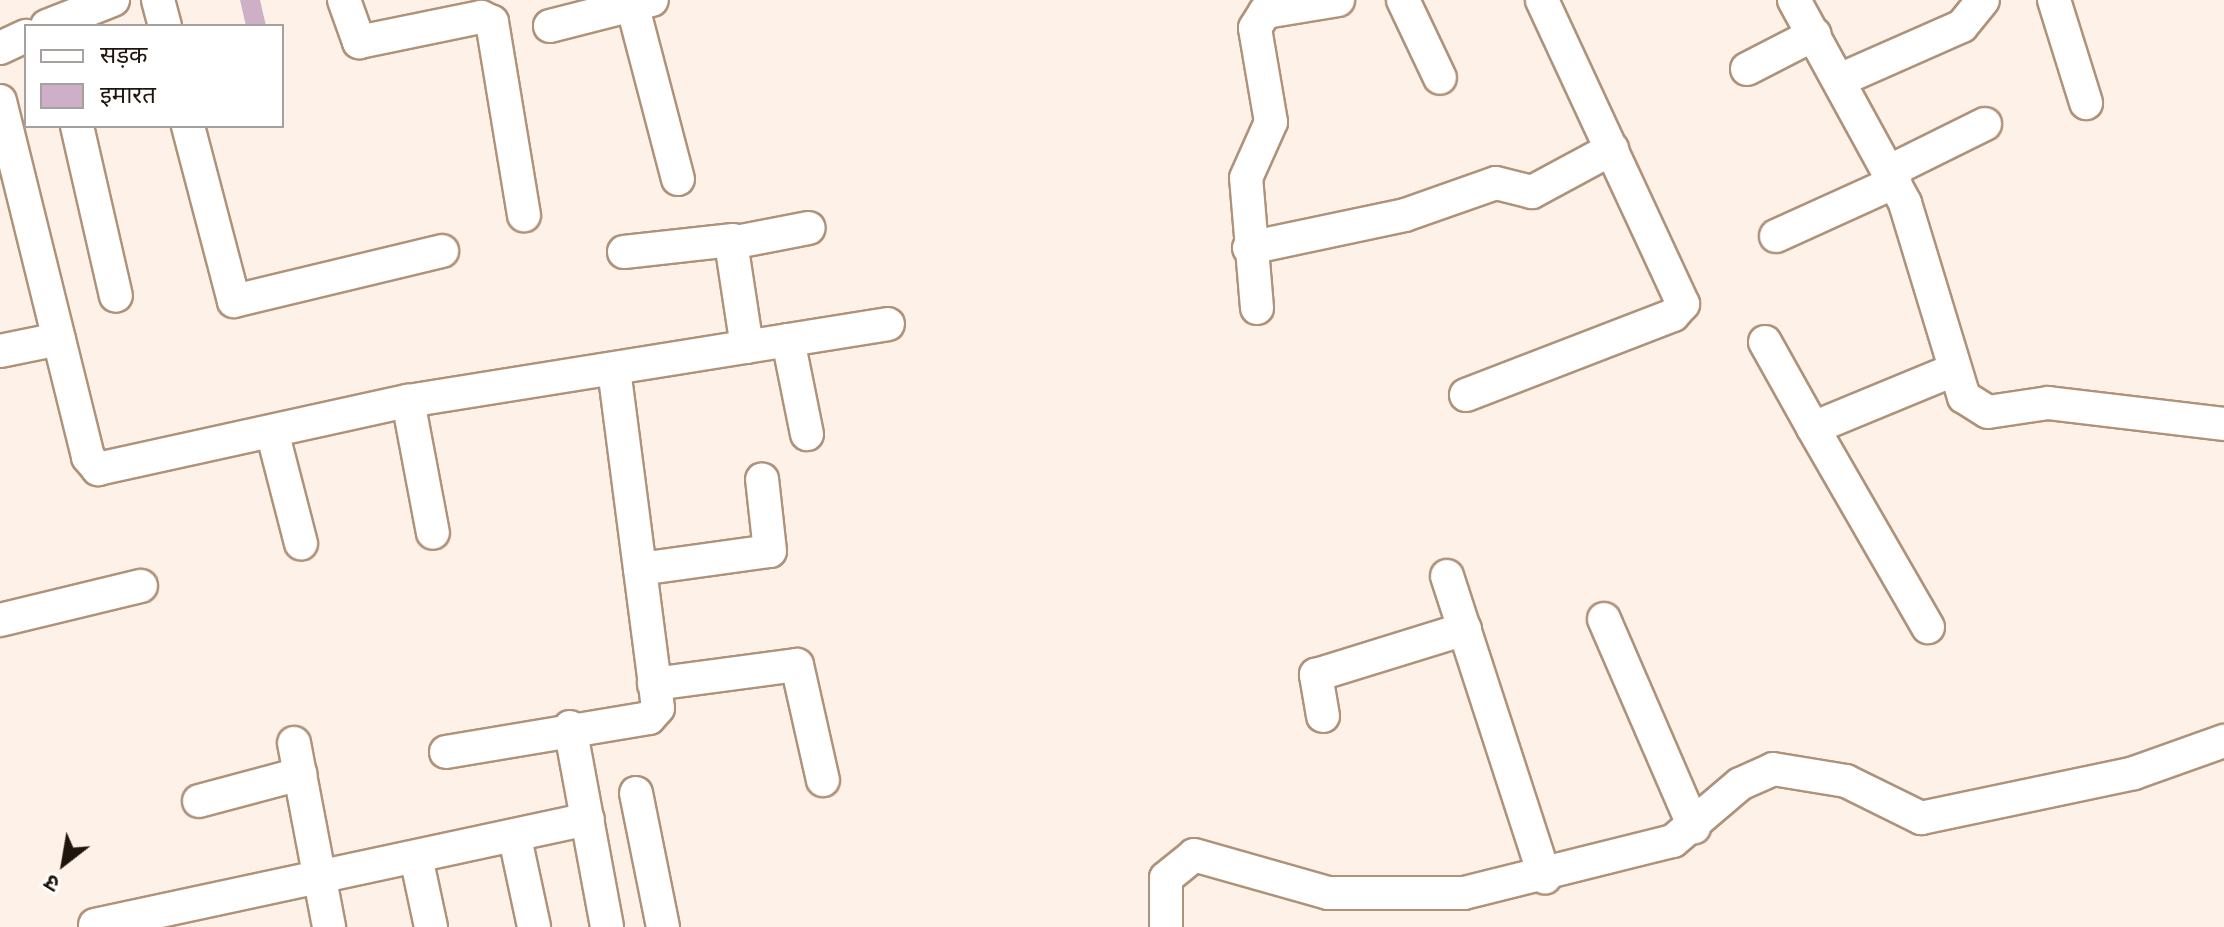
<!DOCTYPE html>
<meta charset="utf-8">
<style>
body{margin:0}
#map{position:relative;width:2224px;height:927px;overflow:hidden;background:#fef1e7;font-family:"PT Sans Narrow","Noto Sans Devanagari",sans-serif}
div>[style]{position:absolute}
.building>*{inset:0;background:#ceafc8}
.roads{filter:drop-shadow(2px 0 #af927a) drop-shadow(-2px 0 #af927a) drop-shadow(0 2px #af927a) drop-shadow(0 -2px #af927a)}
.minor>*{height:32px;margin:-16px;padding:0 16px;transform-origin:16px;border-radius:16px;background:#fff}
span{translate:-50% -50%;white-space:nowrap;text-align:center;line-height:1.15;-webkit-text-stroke:7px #fff;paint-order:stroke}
.legend{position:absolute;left:24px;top:24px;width:260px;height:104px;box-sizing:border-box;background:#fff;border:2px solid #a6a19e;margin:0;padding:10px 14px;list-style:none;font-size:24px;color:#20150c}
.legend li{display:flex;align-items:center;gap:16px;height:40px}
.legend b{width:40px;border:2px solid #a6a19e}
.north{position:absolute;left:24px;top:823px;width:80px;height:80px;-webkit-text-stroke:6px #fff;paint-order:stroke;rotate:211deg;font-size:22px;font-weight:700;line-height:32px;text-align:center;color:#20150c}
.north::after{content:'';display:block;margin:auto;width:28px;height:36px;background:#20150c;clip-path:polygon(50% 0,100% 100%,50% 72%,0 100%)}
</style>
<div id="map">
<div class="building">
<i style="clip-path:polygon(240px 0,260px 0,266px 26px,246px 26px)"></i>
</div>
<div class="roads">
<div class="minor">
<i style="left:158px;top:0;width:27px;rotate:75deg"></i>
<i style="left:344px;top:0;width:45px;rotate:70.3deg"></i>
<i style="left:359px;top:42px;width:125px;rotate:-11.6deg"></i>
<i style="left:481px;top:17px;width:12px;rotate:24deg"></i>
<i style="left:492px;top:22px;width:196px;rotate:80.6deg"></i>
<i style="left:631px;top:0;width:185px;rotate:75.3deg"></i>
<i style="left:1403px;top:0;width:86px;rotate:64.6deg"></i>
<i style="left:1794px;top:0;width:231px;rotate:61.3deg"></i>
<i style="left:1905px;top:203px;width:203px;rotate:73.1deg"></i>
<i style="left:1964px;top:397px;width:28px;rotate:32deg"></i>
<i style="left:1988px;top:412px;width:61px;rotate:-8.5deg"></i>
<i style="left:2048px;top:403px;width:177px;rotate:6.8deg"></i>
<i style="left:2054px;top:0;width:108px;rotate:72.7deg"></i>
<i style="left:47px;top:26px;width:71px;rotate:-21.5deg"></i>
<i style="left:550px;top:26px;width:105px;rotate:-14.3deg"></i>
<i style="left:0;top:48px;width:29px;rotate:-25deg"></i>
<i style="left:1747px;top:69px;width:76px;rotate:-27.2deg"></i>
<i style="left:1842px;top:79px;width:131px;rotate:-23.8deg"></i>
<i style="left:1962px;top:26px;width:33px;rotate:-51deg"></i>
<i style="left:0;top:101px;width:367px;rotate:76.1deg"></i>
<i style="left:88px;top:457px;width:16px;rotate:50deg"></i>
<i style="left:98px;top:469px;width:317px;rotate:-12.4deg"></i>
<i style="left:408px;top:401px;width:486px;rotate:-9.1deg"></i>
<i style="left:77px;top:126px;width:174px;rotate:77.1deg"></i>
<i style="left:188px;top:126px;width:181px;rotate:75.3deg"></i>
<i style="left:234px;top:301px;width:214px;rotate:-13.5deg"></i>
<i style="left:1890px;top:171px;width:106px;rotate:-26.3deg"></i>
<i style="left:1776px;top:236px;width:131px;rotate:-24.4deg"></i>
<i style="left:1249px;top:248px;width:159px;rotate:-11.9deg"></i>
<i style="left:1405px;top:215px;width:96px;rotate:-19.4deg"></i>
<i style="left:1496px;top:183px;width:37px;rotate:14deg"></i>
<i style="left:1532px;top:192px;width:91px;rotate:-28.3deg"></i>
<i style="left:624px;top:252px;width:110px;rotate:-6.3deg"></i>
<i style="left:1257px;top:308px;width:130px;rotate:-94.8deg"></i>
<i style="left:1246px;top:178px;width:61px;rotate:-65.9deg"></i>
<i style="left:1271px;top:122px;width:95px;rotate:-99.7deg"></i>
<i style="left:1255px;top:28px;width:19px;rotate:-58deg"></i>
<i style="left:1265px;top:12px;width:74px;rotate:-9.3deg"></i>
<i style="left:788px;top:340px;width:96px;rotate:78.6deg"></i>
<i style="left:1765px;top:342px;width:98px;rotate:60.8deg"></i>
<i style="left:1813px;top:428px;width:152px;rotate:-22.4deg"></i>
<i style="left:747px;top:347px;width:105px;rotate:-98.7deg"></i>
<i style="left:731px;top:243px;width:79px;rotate:-10.9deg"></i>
<i style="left:0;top:351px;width:60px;rotate:-11.5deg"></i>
<i style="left:1466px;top:395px;width:222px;rotate:-21.1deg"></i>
<i style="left:1673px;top:315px;width:15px;rotate:-48deg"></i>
<i style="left:1683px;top:304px;width:335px;rotate:-114.9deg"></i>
<i style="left:408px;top:401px;width:134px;rotate:79.3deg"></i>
<i style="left:1813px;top:428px;width:230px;rotate:60deg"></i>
<i style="left:273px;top:435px;width:112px;rotate:75.5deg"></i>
<i style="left:640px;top:569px;width:131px;rotate:-7.9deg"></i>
<i style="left:770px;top:551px;width:72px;rotate:-96.3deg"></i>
<i style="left:1447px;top:576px;width:317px;rotate:72deg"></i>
<i style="left:1604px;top:619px;width:227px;rotate:66.6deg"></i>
<i style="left:0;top:620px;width:145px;rotate:-13.6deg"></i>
<i style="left:654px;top:684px;width:144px;rotate:-7.6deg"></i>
<i style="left:797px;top:665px;width:118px;rotate:77.3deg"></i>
<i style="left:1323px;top:716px;width:42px;rotate:-99.7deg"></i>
<i style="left:1316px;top:675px;width:156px;rotate:-17.2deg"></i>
<i style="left:570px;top:727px;width:203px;rotate:79.5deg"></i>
<i style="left:294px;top:743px;width:187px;rotate:79.2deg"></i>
<i style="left:446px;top:752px;width:206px;rotate:-9.5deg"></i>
<i style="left:649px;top:718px;width:13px;rotate:-48deg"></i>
<i style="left:658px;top:708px;width:341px;rotate:-97.4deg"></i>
<i style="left:636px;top:793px;width:137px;rotate:78.6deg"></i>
<i style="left:199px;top:801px;width:105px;rotate:-15deg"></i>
<i style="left:515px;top:838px;width:91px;rotate:77.9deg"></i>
<i style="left:416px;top:857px;width:72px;rotate:77.9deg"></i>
<i style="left:95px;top:925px;width:504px;rotate:-12.13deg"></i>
<i style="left:1166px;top:927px;width:49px;rotate:-90deg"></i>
<i style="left:1166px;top:878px;width:36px;rotate:-39deg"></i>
<i style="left:1194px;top:855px;width:139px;rotate:15.8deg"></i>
<i style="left:1328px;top:893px;width:136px"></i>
<i style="left:1464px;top:893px;width:215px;rotate:-14deg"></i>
<i style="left:1673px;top:841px;width:88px;rotate:-40.4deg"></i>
<i style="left:1740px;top:784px;width:36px;rotate:-24deg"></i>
<i style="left:1773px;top:769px;width:74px;rotate:9.3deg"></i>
<i style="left:1846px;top:781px;width:84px;rotate:26.3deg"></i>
<i style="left:1921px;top:818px;width:218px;rotate:-11.9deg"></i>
<i style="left:2134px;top:773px;width:96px;rotate:-19.6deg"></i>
</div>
</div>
<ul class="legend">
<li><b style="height:10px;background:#fff"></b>सड़क</li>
<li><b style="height:22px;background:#ceafc8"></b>इमारत</li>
</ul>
<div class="north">उ</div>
</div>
